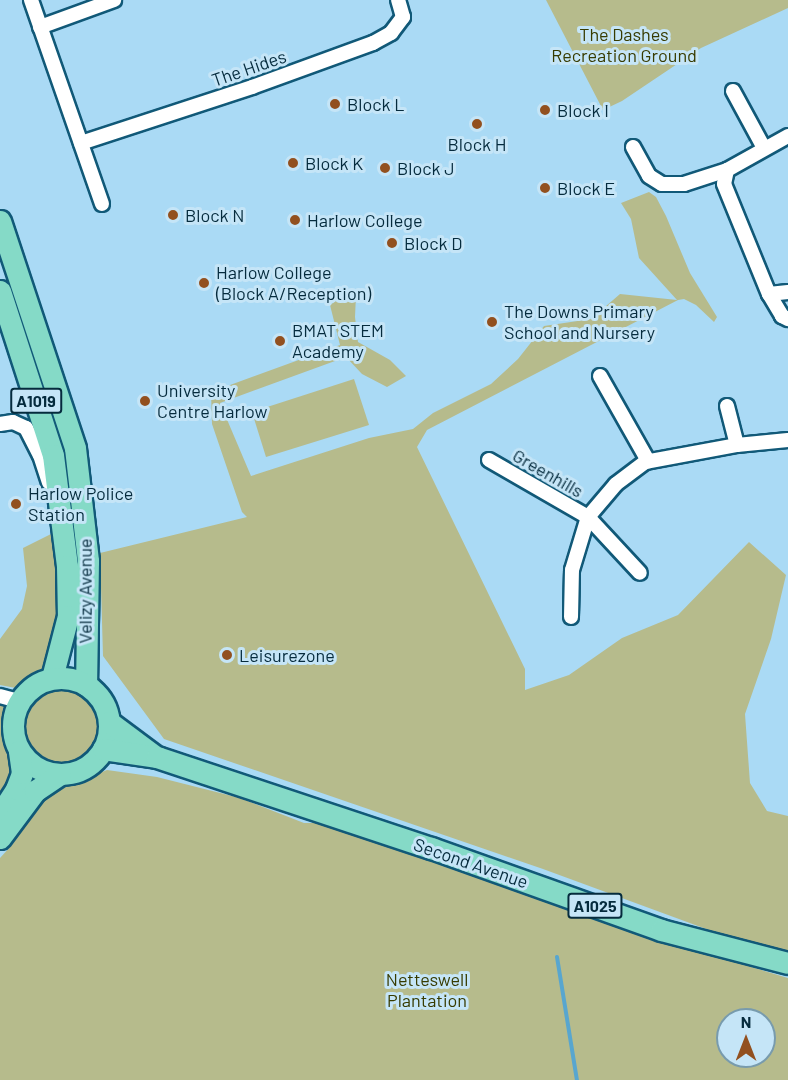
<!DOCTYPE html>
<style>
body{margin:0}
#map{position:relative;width:788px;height:1080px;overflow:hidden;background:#aadaf5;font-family:Barlow,sans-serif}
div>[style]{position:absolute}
.green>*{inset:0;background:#b6bb8c}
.round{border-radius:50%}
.stream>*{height:4px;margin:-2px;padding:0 2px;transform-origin:2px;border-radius:2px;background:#58a6cf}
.roads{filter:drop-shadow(2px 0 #115978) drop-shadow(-2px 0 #115978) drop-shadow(0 2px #115978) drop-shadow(0 -2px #115978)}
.street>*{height:14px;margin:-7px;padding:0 7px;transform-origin:7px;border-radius:7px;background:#fff}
.primary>*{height:21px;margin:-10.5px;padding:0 10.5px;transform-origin:10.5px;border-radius:10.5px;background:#85dac7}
.primary>.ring{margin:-10.5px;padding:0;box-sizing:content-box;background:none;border:21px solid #85dac7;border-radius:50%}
.dots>*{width:16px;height:16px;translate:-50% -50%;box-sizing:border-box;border:3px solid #c5e5f7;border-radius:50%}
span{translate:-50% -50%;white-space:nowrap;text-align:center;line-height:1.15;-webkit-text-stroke:6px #c5e5f7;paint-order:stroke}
.shield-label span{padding:2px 4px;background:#c5e5f7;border:2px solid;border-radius:4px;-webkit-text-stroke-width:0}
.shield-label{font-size:16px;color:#052b3d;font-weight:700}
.park-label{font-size:18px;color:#373b00}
.street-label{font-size:18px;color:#052b3d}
.poi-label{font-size:18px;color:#052b3d}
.left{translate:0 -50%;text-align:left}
.north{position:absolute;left:716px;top:1008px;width:60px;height:60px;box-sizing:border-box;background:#c5e5f7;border:2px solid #789bad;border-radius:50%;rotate:0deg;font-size:16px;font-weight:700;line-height:24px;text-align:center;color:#052b3d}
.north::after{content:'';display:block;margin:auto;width:21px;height:27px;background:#92501f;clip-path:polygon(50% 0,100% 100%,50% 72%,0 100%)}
</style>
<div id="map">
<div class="green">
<i style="clip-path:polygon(546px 0,788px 0,788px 8px,701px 48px,622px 101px,603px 110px)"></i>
<i style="clip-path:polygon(649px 192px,656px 197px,666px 216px,690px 273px,717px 317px,714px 322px,696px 305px,684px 299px,678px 300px,427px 430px,417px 447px,525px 669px,525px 690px,569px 675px,622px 638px,678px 615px,749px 542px,786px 575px,771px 639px,745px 714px,750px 783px,767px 811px,788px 816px,788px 954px,717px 933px,543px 869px,164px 739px,103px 656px,100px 553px,247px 517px,242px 512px,212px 424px,211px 392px,340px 345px,330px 305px,339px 299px,356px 295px,355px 317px,358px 342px,390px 360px,406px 376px,387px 387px,362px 374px,346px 357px,220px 403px,251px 476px,369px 438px,413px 429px,433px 413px,491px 384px,518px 359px,544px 326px,591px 319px,620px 294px,677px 300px,639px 258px,631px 219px,621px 203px)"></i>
<i style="clip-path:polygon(354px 379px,369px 425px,266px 457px,252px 412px)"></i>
<i style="clip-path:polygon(60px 533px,63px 593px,49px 664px,21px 689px,0 685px,0 639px,22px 609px,27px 586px,23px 548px,51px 534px)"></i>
<i class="round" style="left:22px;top:687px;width:76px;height:76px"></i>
<i style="clip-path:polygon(0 705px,8px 707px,5px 731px,14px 758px,14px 784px,0 799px)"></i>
<i style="clip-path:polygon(evenodd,107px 770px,157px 777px,240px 798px,304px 823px,319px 823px,363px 837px,612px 925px,788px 978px,788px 1080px,0 1080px,0 858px,11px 846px,37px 804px,62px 788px,107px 770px,728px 1020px,764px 1020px,764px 1056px,728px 1056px,728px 1020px)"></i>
</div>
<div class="stream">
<i style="left:557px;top:957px;width:125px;rotate:80.8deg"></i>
</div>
<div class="roads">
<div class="street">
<i style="left:31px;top:0;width:216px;rotate:70.8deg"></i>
<i style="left:40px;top:27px;width:79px;rotate:-20deg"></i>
<i style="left:733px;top:91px;width:65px;rotate:61.5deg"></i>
<i style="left:788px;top:136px;width:70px;rotate:150.9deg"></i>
<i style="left:727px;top:170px;width:14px;rotate:102deg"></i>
<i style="left:724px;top:184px;width:119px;rotate:67.8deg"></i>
<i style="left:769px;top:294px;width:19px;rotate:-6deg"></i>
<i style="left:81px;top:143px;width:180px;rotate:-18.1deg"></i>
<i style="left:252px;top:87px;width:129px;rotate:-20deg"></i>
<i style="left:373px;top:43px;width:21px;rotate:-29deg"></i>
<i style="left:391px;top:33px;width:20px;rotate:-53deg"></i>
<i style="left:403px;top:17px;width:18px;rotate:-106deg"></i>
<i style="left:633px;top:147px;width:33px;rotate:61deg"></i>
<i style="left:649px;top:176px;width:15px;rotate:32deg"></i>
<i style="left:662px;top:184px;width:22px"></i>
<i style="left:684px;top:184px;width:45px;rotate:-18deg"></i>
<i style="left:769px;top:294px;width:26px;rotate:59deg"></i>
<i style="left:782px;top:316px;width:7px;rotate:27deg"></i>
<i style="left:600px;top:376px;width:98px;rotate:60.5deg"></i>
<i style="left:727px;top:406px;width:40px;rotate:75.6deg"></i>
<i style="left:0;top:424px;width:13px;rotate:-9deg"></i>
<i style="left:13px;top:422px;width:14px;rotate:25deg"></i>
<i style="left:26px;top:428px;width:30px;rotate:63deg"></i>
<i style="left:40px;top:455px;width:29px;rotate:72deg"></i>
<i style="left:489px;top:460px;width:114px;rotate:29.9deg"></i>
<i style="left:588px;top:517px;width:76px;rotate:47.1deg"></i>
<i style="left:571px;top:617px;width:47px;rotate:-88.8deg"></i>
<i style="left:572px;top:570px;width:55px;rotate:-73.2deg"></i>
<i style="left:588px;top:517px;width:43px;rotate:-49.7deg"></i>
<i style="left:616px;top:484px;width:36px;rotate:-37deg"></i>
<i style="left:645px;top:462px;width:94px;rotate:-10.5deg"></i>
<i style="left:737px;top:445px;width:51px;rotate:-5.6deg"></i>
<i style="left:0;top:696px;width:20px;rotate:15deg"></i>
</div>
<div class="primary">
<i style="left:0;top:221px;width:239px;rotate:71.7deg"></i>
<i style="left:75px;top:448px;width:114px;rotate:83.4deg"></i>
<i style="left:88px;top:561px;width:124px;rotate:90.9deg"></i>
<i style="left:0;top:291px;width:172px;rotate:72.1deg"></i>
<i style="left:53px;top:455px;width:112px;rotate:82.8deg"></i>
<i style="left:67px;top:566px;width:50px;rotate:88.9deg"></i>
<i style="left:68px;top:616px;width:64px;rotate:104.5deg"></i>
<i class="ring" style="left:13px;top:678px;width:75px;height:75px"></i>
<i style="left:109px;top:722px;width:54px;rotate:36.7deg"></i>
<i style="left:103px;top:749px;width:55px;rotate:8.4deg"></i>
<i style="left:157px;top:757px;width:289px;rotate:18.4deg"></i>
<i style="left:431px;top:848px;width:244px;rotate:19.6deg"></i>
<i style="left:661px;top:930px;width:131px;rotate:14.6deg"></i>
<i style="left:0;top:814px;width:30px;rotate:-57deg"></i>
<i style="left:16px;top:789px;width:17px;rotate:-69deg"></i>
<i style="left:22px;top:773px;width:22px;rotate:-98deg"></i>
<i style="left:0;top:838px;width:59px;rotate:-53.3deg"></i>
<i style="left:35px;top:791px;width:30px;rotate:-34deg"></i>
</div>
</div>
<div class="dots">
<i style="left:335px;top:104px;background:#92501f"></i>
<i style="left:545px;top:110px;background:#92501f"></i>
<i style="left:477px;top:124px;background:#92501f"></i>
<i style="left:293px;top:163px;background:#92501f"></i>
<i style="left:385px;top:168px;background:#92501f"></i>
<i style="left:545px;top:188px;background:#92501f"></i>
<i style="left:173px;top:215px;background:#92501f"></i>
<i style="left:295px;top:220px;background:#92501f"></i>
<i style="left:392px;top:243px;background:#92501f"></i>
<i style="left:204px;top:283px;background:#92501f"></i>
<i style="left:492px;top:322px;background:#92501f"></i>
<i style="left:280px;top:341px;background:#92501f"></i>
<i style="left:145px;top:401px;background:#92501f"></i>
<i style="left:16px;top:504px;background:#92501f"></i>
<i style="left:227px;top:655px;background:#92501f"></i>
</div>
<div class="shield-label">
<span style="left:36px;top:401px">A1019</span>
<span style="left:595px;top:906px">A1025</span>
</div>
<div class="park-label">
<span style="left:624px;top:45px">The Dashes<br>Recreation Ground</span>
<span style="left:427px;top:990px">Netteswell<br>Plantation</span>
</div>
<div class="street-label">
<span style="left:249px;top:68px;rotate:-19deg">The Hides</span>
<span style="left:548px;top:473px;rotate:30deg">Greenhills</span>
<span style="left:85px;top:591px;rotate:-90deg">Velizy Avenue</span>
<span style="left:471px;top:863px;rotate:19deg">Second Avenue</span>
</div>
<div class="poi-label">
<span class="left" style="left:347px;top:104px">Block L</span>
<span class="left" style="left:557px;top:110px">Block I</span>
<span style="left:477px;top:144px">Block H</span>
<span class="left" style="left:305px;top:163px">Block K</span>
<span class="left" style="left:397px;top:168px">Block J</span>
<span class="left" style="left:557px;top:188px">Block E</span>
<span class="left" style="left:185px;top:215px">Block N</span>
<span class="left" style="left:307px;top:220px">Harlow College</span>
<span class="left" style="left:404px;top:243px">Block D</span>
<span class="left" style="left:216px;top:283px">Harlow College<br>(Block A/Reception)</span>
<span class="left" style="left:504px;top:322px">The Downs Primary<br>School and Nursery</span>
<span class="left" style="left:292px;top:341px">BMAT STEM<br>Academy</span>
<span class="left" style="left:157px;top:401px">University<br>Centre Harlow</span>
<span class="left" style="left:28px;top:504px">Harlow Police<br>Station</span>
<span class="left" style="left:239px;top:655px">Leisurezone</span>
</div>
<div class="north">N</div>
</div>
